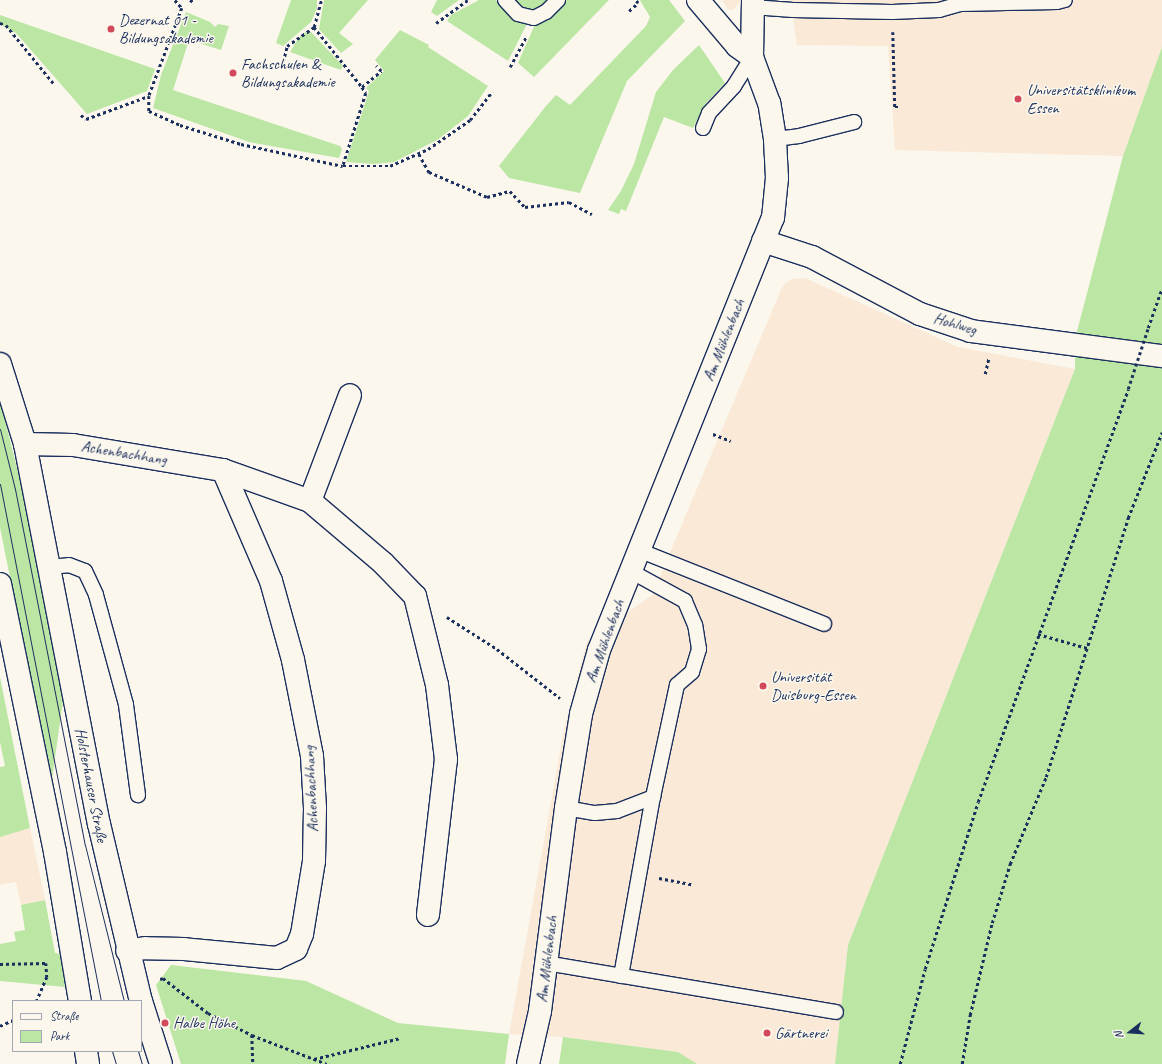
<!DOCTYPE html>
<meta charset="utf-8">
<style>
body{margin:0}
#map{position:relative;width:1162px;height:1064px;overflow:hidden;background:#fbf7ec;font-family:Caveat,sans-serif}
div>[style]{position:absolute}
.built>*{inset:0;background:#f9e9d6}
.green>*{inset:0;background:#bbe6a3}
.path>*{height:2.5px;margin-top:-1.25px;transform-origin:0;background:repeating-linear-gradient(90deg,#1b2f5e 0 3px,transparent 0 6px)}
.roads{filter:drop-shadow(1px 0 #1b2f5e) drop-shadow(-1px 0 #1b2f5e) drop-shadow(0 1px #1b2f5e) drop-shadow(0 -1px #1b2f5e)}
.service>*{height:14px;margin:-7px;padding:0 7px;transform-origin:7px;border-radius:7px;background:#fbf7ec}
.minor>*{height:22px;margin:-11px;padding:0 11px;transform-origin:11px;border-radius:11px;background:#fbf7ec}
.tertiary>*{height:22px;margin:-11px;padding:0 11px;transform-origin:11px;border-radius:11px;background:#fbf7ec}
.tram>*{height:1px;margin:-0.5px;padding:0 0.5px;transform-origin:0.5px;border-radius:0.5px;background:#1b2f5e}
.path-bridge>*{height:2.5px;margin-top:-1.25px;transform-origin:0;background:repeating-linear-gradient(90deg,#1b2f5e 0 3px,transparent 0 6px)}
.dots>*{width:11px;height:11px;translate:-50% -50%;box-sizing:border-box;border:2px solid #fbf7ec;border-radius:50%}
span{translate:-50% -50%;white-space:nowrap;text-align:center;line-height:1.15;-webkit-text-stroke:3px #fbf7ec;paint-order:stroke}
.poi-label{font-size:16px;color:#1b2f5e}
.left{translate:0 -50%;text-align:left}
.street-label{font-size:16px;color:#1b2f5e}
.legend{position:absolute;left:12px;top:1000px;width:130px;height:52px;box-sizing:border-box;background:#fbf7ec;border:1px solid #a1a7b3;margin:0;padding:5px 7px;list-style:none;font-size:12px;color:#1b2f5e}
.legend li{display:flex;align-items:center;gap:8px;height:20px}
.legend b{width:20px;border:1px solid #a1a7b3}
.north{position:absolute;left:1110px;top:1012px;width:40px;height:40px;-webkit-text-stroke:3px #fbf7ec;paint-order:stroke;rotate:253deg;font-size:11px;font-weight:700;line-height:16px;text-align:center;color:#1b2f5e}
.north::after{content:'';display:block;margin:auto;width:14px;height:18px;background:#1b2f5e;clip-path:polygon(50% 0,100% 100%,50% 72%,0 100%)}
</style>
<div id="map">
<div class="built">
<i style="clip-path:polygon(722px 0,741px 0,733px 10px,728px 9px)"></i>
<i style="clip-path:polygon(790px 0,1162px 0,1162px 47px,1123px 156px,895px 150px,888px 46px,797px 45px)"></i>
<i style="clip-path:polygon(805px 278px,958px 347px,1075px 369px,848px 945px,835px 1064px,694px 1064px,678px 1052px,563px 1037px,509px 1034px,564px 730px,587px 641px,652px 595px,783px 285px,792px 279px)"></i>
<i style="clip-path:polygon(30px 828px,45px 900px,21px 905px,16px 882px,0 885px,0 837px)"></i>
</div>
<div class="green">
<i style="clip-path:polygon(291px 0,317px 0,317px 8px,311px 22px,283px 46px,276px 43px)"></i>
<i style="clip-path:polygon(324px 0,368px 0,339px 33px,353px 44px,341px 53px,319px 29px)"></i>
<i style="clip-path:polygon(437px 0,459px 0,437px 16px,431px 12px)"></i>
<i style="clip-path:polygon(479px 0,496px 0,505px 12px,515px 20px,528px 22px,508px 61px,447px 21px,451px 15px)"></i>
<i style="clip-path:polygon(510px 0,549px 0,546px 5px,532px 10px,522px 9px)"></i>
<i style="clip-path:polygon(563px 0,609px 0,534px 77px,518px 63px,536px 22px)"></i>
<i style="clip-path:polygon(640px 0,669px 0,685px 21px,627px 81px,580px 193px,509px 178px,499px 166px,546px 106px,556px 95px,570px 105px,646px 26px,650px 17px)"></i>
<i style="clip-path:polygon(186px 12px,210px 22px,215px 27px,218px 24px,229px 26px,221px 50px,189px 40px,173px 90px,340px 146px,342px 149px,339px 158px,249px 142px,153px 108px,161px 75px)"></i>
<i style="clip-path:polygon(0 15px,155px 69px,147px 91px,87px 114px,16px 33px,0 24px)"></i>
<i style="clip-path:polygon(400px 30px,429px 45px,428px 47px,488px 86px,468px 116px,437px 140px,394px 162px,374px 164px,346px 162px,369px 91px,366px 88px,384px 71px,375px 60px)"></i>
<i style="clip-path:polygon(306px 32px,311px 32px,343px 66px,341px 70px,290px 52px,299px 37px)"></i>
<i style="clip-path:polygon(699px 45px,725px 83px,706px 103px,693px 128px,664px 117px,626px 211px,621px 209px,619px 214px,608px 210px,621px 191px,634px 164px,656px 92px,673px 70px)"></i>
<i style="clip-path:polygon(1162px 47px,1162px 1064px,835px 1064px,848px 945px,1075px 369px,1075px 339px,1123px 156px)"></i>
<i style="clip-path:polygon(0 401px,21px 484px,63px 701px,51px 786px,0 527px)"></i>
<i style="clip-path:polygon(0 677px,30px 828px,0 837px,0 767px,5px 766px,0 742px)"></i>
<i style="clip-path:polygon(45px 900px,55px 953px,60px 954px,65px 987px,0 981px,0 944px,16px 941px,14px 932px,25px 930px,21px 905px)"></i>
<i style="clip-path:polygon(171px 965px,306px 981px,398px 1023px,509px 1034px,505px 1064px,181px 1064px,156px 985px)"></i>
<i style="clip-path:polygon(563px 1037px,678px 1052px,697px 1064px,559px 1064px)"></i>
</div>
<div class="path">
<i style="left:175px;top:0;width:11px;rotate:49deg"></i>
<i style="left:182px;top:8px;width:94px;rotate:110.6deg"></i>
<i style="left:149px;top:96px;width:15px;rotate:90deg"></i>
<i style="left:149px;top:111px;width:34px;rotate:24deg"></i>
<i style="left:180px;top:125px;width:64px;rotate:17.3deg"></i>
<i style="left:241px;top:144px;width:104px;rotate:12.2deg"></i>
<i style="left:190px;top:0;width:4px;rotate:27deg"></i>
<i style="left:629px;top:11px;width:12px;rotate:-42deg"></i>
<i style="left:638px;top:3px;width:4px;rotate:-135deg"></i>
<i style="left:0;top:23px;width:6px;rotate:18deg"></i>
<i style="left:6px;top:25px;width:77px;rotate:50.8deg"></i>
<i style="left:436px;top:23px;width:39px;rotate:-36deg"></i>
<i style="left:314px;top:27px;width:77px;rotate:51.3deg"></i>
<i style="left:362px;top:87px;width:25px;rotate:-40deg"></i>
<i style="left:381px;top:71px;width:7px;rotate:-135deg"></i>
<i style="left:893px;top:32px;width:75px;rotate:88.5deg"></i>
<i style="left:895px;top:107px;width:6px"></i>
<i style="left:283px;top:62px;width:16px;rotate:-76deg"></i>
<i style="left:287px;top:46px;width:33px;rotate:-35deg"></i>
<i style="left:314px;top:27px;width:28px;rotate:-75deg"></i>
<i style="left:510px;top:67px;width:34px;rotate:-62deg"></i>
<i style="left:362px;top:87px;width:7px;rotate:56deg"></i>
<i style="left:366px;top:93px;width:77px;rotate:107.5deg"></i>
<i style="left:343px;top:166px;width:47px"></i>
<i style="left:390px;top:166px;width:42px;rotate:-24.1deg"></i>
<i style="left:428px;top:149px;width:51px;rotate:-34.6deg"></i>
<i style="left:470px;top:120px;width:36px;rotate:-52deg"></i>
<i style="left:81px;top:115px;width:6px;rotate:39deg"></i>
<i style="left:86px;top:119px;width:67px;rotate:-20.1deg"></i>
<i style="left:419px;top:154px;width:21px;rotate:61deg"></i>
<i style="left:429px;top:172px;width:63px;rotate:23.3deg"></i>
<i style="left:487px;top:197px;width:24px;rotate:-15deg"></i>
<i style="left:510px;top:191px;width:22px;rotate:47deg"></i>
<i style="left:525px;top:207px;width:44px;rotate:-6.5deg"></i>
<i style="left:569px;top:202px;width:26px;rotate:28deg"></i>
<i style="left:1148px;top:328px;width:42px;rotate:-70.7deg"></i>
<i style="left:985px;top:374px;width:17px;rotate:-77deg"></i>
<i style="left:713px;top:434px;width:19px;rotate:21deg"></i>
<i style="left:447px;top:617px;width:59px;rotate:32.6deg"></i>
<i style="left:497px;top:649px;width:80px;rotate:37.9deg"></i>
<i style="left:1038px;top:634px;width:51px;rotate:15.9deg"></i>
<i style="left:659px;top:878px;width:33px;rotate:11deg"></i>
<i style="left:0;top:964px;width:46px;rotate:-1.2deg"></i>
<i style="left:46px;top:963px;width:14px;rotate:86deg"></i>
<i style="left:47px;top:977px;width:26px;rotate:113deg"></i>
<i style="left:160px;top:979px;width:3px;rotate:-18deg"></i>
<i style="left:163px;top:978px;width:57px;rotate:37.9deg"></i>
<i style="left:208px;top:1013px;width:49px;rotate:26.6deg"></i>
<i style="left:252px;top:1035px;width:80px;rotate:21.1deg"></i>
<i style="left:0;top:1026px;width:14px;rotate:-25deg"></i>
<i style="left:252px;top:1035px;width:29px;rotate:88deg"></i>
<i style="left:314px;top:1059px;width:89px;rotate:-13.6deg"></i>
<i style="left:900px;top:1064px;width:98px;rotate:-75.3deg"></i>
<i style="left:925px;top:969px;width:175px;rotate:-72.4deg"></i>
<i style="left:978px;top:802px;width:439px;rotate:-70deg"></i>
<i style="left:962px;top:1064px;width:50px;rotate:-80.7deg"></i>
<i style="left:970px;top:1015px;width:95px;rotate:-76.6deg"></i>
<i style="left:992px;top:923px;width:62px;rotate:-73deg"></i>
<i style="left:1010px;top:864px;width:94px;rotate:-67.5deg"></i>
<i style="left:1046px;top:777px;width:272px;rotate:-72.4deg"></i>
<i style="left:1128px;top:518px;width:92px;rotate:-68.4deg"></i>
</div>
<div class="roads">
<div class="service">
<i style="left:505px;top:0;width:19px;rotate:47deg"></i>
<i style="left:518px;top:14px;width:16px;rotate:14deg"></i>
<i style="left:534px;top:18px;width:13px;rotate:-27deg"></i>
<i style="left:546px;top:12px;width:17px;rotate:-45deg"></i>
<i style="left:752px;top:7px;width:41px;rotate:4.2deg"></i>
<i style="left:793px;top:10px;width:99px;rotate:1.2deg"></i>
<i style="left:892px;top:12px;width:47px;rotate:-2.4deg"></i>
<i style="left:939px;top:10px;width:22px;rotate:-16deg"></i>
<i style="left:960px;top:4px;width:97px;rotate:-1.2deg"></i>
<i style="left:1057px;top:2px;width:8px;rotate:-14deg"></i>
<i style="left:703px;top:128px;width:16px;rotate:-68deg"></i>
<i style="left:709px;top:113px;width:37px;rotate:-47deg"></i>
<i style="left:734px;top:86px;width:34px;rotate:-58deg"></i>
<i style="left:775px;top:139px;width:24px;rotate:-7deg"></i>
<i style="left:799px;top:136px;width:57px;rotate:-14.3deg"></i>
<i style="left:641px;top:551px;width:197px;rotate:21.7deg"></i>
<i style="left:48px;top:567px;width:21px;rotate:-5deg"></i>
<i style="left:69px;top:565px;width:17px;rotate:21deg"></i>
<i style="left:85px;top:571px;width:26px;rotate:65deg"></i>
<i style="left:96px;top:595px;width:114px;rotate:74.7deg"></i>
<i style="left:126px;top:705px;width:91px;rotate:82.4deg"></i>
<i style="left:566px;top:808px;width:29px;rotate:10deg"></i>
<i style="left:595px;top:813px;width:22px;rotate:-5deg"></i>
<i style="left:617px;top:811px;width:39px;rotate:-21deg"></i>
<i style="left:653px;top:797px;width:115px;rotate:-77.9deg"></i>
<i style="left:677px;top:685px;width:20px;rotate:-41deg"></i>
<i style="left:692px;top:672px;width:24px;rotate:-73deg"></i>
<i style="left:699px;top:649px;width:24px;rotate:-99deg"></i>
<i style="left:695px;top:625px;width:26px;rotate:-113deg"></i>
<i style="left:685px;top:601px;width:60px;rotate:-151.3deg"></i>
<i style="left:546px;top:963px;width:294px;rotate:9.6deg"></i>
<i style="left:621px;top:976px;width:182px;rotate:-79.9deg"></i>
</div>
<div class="minor">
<i style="left:698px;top:0;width:60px;rotate:49.7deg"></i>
<i style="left:737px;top:46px;width:19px;rotate:36deg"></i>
<i style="left:763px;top:241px;width:52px;rotate:18.1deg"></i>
<i style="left:812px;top:257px;width:122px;rotate:27.8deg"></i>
<i style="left:920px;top:314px;width:54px;rotate:18.4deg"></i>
<i style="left:971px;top:331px;width:193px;rotate:7.5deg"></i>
<i style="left:25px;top:444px;width:48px;rotate:1.2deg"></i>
<i style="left:73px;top:445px;width:152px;rotate:9.5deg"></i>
<i style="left:223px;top:470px;width:121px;rotate:66.6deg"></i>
<i style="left:271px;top:581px;width:82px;rotate:74.4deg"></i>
<i style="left:293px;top:660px;width:98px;rotate:78.8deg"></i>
<i style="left:312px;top:756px;width:52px;rotate:86.7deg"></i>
<i style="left:315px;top:808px;width:53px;rotate:91.1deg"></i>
<i style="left:314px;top:861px;width:74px;rotate:99.3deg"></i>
<i style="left:302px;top:934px;width:16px;rotate:112deg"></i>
<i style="left:296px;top:949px;width:21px;rotate:155deg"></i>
<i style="left:277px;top:958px;width:93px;rotate:-174.5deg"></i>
<i style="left:184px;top:949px;width:39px;rotate:-179deg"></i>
<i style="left:145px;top:948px;width:18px;rotate:171deg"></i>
<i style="left:223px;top:470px;width:92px;rotate:19.6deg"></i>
<i style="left:310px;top:501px;width:96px;rotate:40.3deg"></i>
<i style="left:383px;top:563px;width:46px;rotate:45.9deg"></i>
<i style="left:415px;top:596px;width:92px;rotate:76.1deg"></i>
<i style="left:437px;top:685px;width:75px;rotate:83.1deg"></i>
<i style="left:446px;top:759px;width:157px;rotate:96.6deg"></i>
<i style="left:310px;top:501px;width:113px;rotate:-69.3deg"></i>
<i style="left:528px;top:1064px;width:54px;rotate:-77.2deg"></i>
<i style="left:540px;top:1011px;width:205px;rotate:-82.7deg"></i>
<i style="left:566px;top:808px;width:95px;rotate:-80.9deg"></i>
<i style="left:581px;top:714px;width:66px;rotate:-74.3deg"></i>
<i style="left:599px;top:650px;width:466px;rotate:-68.1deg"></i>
<i style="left:773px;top:218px;width:40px;rotate:-84.3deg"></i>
<i style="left:777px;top:178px;width:39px;rotate:-93deg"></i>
<i style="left:775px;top:139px;width:36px;rotate:-99deg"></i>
<i style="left:769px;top:103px;width:49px;rotate:-110.3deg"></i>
<i style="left:752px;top:57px;width:57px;rotate:-89deg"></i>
</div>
<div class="tertiary">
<i style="left:0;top:364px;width:84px;rotate:72.6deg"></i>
<i style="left:25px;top:444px;width:387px;rotate:79deg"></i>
<i style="left:99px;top:824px;width:182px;rotate:76.7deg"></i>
<i style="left:0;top:584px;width:274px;rotate:78.4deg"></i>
<i style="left:55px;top:852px;width:151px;rotate:80.5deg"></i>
<i style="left:141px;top:1001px;width:66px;rotate:72.4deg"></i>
<i style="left:86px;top:1051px;width:13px;rotate:81deg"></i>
</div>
</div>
<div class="tram">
<i style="left:0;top:429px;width:62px;rotate:76deg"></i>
<i style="left:15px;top:489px;width:363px;rotate:78.9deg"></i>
<i style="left:85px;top:845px;width:161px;rotate:76deg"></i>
<i style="left:0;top:484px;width:527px;rotate:78.95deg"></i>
<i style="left:112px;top:1051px;width:14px;rotate:73deg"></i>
<i style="left:138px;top:1051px;width:14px;rotate:73deg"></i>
</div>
<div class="path-bridge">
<i style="left:1128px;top:389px;width:64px;rotate:-71.8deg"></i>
</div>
<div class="dots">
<i style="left:111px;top:29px;background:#d1495b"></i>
<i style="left:233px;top:73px;background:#d1495b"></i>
<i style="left:1018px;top:99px;background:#d1495b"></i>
<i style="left:763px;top:686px;background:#d1495b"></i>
<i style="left:165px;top:1023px;background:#d1495b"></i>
<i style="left:767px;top:1033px;background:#d1495b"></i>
</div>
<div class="poi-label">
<span class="left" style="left:119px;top:29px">Dezernat 01 -<br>Bildungsakademie</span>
<span class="left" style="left:241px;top:73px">Fachschulen &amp;<br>Bildungsakademie</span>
<span class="left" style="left:1027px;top:99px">Universitätsklinikum<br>Essen</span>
<span class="left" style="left:771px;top:686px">Universität<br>Duisburg-Essen</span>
<span class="left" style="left:173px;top:1023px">Halbe Höhe</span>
<span class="left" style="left:775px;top:1033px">Gärtnerei</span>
</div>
<div class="street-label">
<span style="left:955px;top:324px;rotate:16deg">Hohlweg</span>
<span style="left:724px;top:340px;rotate:-68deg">Am Mühlenbach</span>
<span style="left:124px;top:453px;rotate:9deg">Achenbachhang</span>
<span style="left:605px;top:641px;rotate:-70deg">Am Mühlenbach</span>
<span style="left:91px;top:785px;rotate:79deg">Holsterhauser Straße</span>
<span style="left:311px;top:789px;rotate:-93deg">Achenbachhang</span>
<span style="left:547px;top:959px;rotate:-83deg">Am Mühlenbach</span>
</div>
<ul class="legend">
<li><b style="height:5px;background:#fbf7ec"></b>Straße</li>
<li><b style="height:11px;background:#bbe6a3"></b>Park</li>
</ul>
<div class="north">N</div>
</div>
